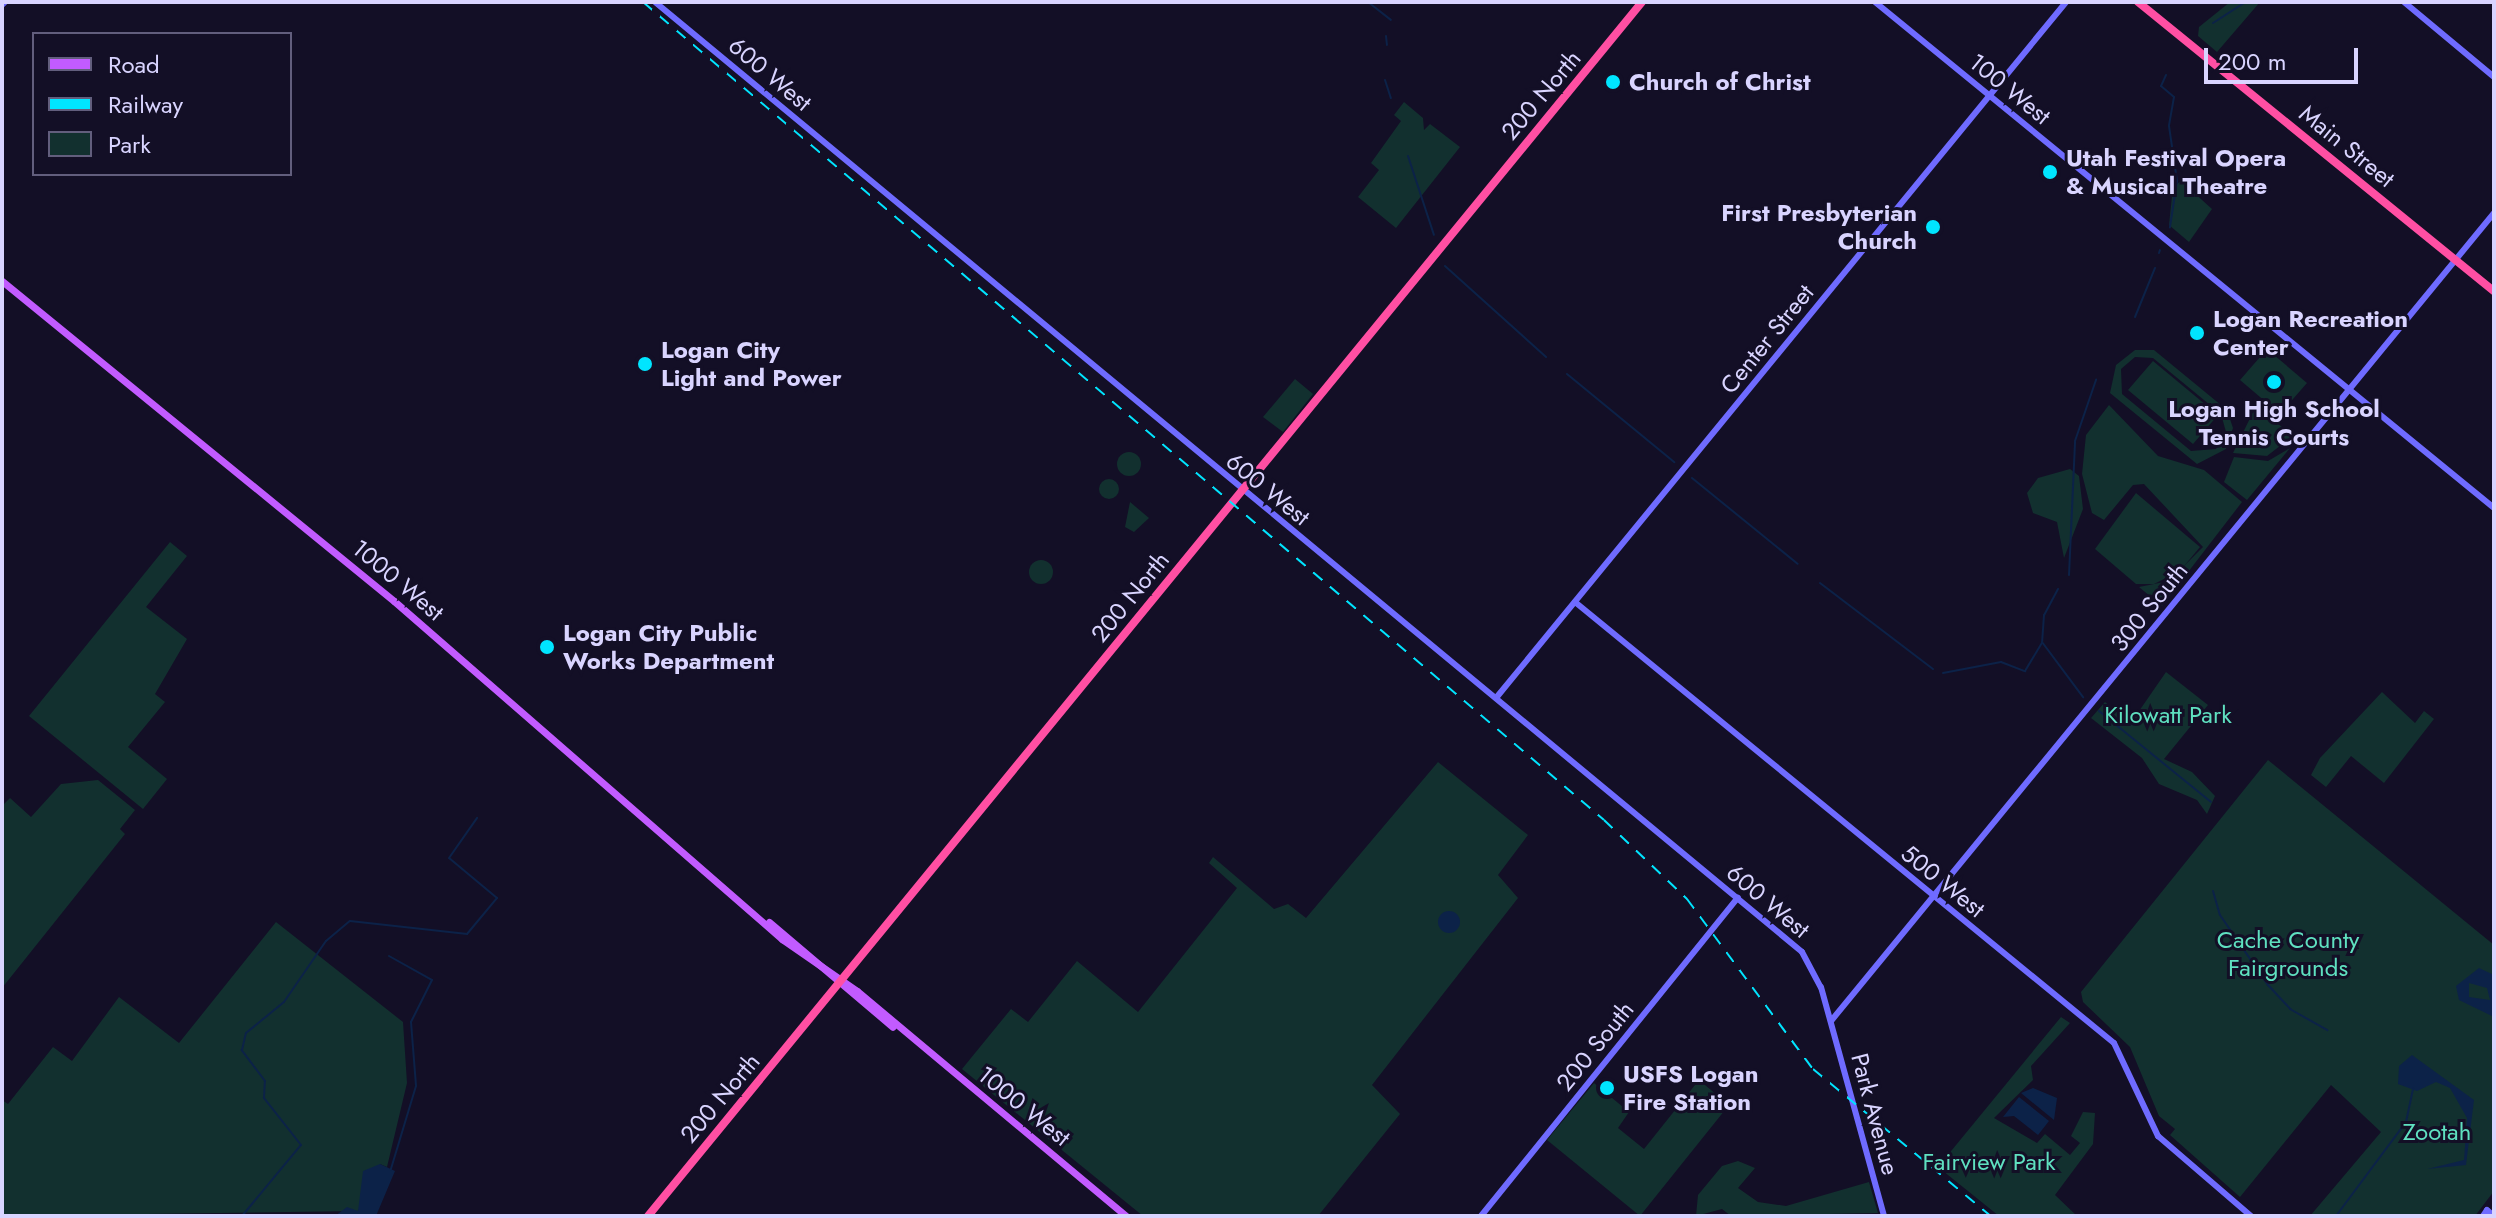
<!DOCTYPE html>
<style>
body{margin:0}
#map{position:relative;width:2496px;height:1218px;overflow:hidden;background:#130f26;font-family:Jost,sans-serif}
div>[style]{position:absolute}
.green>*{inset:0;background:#12302f}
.round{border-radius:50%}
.water>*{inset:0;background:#0c2248}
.stream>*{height:2px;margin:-1px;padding:0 1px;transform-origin:1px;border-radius:1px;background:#0c2248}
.secondary>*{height:6px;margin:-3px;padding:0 3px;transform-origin:3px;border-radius:3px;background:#6f6bff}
.primary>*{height:7px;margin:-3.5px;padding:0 3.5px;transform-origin:3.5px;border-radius:3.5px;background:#c25bff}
.highway>*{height:8px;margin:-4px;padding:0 4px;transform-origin:4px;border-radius:4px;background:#ff4fa3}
.rail>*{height:2px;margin-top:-1px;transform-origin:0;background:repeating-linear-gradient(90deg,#00e5ff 0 12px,transparent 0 22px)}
.dots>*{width:22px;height:22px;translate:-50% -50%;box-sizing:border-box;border:4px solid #130f26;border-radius:50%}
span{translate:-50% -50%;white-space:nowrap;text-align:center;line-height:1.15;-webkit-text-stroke:6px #130f26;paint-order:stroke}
.street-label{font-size:24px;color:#d9d4ff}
.poi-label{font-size:24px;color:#d9d4ff;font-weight:700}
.left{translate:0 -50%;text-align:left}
.right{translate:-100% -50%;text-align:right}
.park-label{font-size:24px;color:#5fe0c0}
.frame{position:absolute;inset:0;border:4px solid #d9d4ff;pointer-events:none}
.legend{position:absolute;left:32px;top:32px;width:260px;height:144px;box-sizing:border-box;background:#130f26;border:2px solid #625e7d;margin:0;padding:10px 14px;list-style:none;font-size:24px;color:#d9d4ff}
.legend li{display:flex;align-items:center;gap:16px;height:40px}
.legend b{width:40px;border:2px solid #625e7d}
.scale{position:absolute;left:2204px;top:48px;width:154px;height:36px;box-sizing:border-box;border:4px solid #d9d4ff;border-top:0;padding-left:10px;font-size:24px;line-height:28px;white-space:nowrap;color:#d9d4ff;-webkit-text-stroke:6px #130f26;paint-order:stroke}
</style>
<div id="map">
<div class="green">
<i style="clip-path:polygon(2230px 2px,2260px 2px,2217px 52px,2198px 36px,2199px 27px)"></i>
<i style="clip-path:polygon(1404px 102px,1423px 118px,1424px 130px,1430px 124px,1460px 147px,1396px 228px,1358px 197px,1379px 170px,1371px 163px,1401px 121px,1394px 115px)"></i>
<i style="clip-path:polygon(2181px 181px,2212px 209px,2189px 242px,2169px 225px,2173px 187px)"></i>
<i style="clip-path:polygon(2267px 349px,2307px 383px,2280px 414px,2240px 380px)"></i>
<i style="clip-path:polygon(evenodd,2135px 350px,2154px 350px,2227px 410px,2233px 428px,2226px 449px,2197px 464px,2110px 393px,2116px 365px,2135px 350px,2135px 357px,2153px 358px,2221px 414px,2226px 432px,2216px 449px,2191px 451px,2122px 394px,2121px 369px,2135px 357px)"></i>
<i style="clip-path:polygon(2153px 361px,2218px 415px,2193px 444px,2128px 390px)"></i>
<i style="clip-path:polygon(1295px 379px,1313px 394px,1283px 432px,1263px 417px)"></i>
<i style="clip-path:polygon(2109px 405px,2158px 456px,2204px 470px,2242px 502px,2162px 606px,2139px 587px,2169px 581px,2203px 547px,2144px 484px,2133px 485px,2104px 520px,2092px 513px,2082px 474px,2086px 435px)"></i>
<i style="clip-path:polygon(2256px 406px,2293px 436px,2267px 456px,2233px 453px)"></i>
<i style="clip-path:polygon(2290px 448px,2247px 500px,2224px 482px,2234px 457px,2268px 461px)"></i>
<i class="round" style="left:1117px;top:452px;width:24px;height:24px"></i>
<i style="clip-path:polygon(2070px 469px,2079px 476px,2083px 509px,2064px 558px,2057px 522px,2033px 513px,2027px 493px,2038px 478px)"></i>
<i class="round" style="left:1099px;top:479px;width:20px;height:20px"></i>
<i style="clip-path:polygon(2136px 493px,2200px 547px,2180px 571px,2154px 584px,2136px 584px,2095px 549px)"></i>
<i style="clip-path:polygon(1130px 502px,1149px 518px,1134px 532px,1125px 527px)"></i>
<i style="clip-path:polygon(170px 542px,187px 556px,146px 607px,187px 639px,155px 694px,165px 702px,128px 747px,167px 779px,143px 809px,29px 716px)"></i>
<i class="round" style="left:1029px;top:560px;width:24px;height:24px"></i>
<i style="clip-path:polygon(2166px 672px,2208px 705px,2164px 759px,2192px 772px,2215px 796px,2207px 814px,2197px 800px,2159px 784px,2142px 758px,2091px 718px,2105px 702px,2121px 715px,2137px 714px)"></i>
<i style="clip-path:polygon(2382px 692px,2415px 723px,2424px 711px,2434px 719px,2384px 783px,2351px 756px,2326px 787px,2311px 775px,2320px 758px)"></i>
<i style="clip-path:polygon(2268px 760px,2494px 945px,2494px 1191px,2475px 1216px,2310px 1216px,2381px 1132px,2331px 1085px,2240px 1197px,2170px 1135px,2175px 1129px,2159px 1116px,2130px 1047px,2083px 1002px,2081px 992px)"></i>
<i style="clip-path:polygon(1438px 762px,1528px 835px,1498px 875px,1518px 898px,1372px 1085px,1400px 1114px,1318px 1216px,1143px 1216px,962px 1069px,1011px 1009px,1028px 1022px,1077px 961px,1138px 1012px,1237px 888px,1209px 863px,1213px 857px,1274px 909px,1288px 904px,1306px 918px)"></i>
<i style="clip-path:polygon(98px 780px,135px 810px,120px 829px,125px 834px,2px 988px,2px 806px,10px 798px,31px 817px,61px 784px)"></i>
<i style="clip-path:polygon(276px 922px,403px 1022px,407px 1083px,387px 1167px,380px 1164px,358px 1211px,2px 1216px,2px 1100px,8px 1104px,53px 1047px,72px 1061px,119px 997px,179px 1043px)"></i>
<i style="clip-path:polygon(2061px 1017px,2070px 1023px,2031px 1066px,2033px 1080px,1994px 1118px,2037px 1143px,2045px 1134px,2070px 1155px,2080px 1143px,2071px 1136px,2083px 1112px,2095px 1113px,2093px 1144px,2055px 1195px,2077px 1216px,1999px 1216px,1938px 1167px)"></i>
<i style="clip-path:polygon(1699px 1080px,1729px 1105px,1640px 1216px,1547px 1140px,1594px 1083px,1629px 1112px,1618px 1128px,1644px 1149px)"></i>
<i style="clip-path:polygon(1738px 1161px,1755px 1168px,1738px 1188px,1758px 1202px,1786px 1206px,1869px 1182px,1878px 1213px,1731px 1216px,1722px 1209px,1696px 1216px,1698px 1195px,1722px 1166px)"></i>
</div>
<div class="water">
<i class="round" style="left:1438px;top:911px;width:22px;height:22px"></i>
<i style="clip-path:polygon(evenodd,2479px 968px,2494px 975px,2494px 1017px,2459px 1000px,2456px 986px,2479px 968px,2469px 983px,2487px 988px,2490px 1000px,2469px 997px,2469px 983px)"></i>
<i style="clip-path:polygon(2412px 1055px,2474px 1100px,2466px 1165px,2427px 1169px,2464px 1160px,2467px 1118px,2450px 1088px,2436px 1082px,2417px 1091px,2398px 1084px,2399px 1066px)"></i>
<i style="clip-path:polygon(2033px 1088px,2057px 1098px,2054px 1120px,2021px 1093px)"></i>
<i style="clip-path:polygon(2019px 1097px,2049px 1121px,2038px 1135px,2014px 1116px,2003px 1117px)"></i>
<i style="clip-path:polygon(380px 1164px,395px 1171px,376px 1216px,335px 1216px,347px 1207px,358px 1211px,363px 1171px)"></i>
</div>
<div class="stream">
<i style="left:1368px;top:2px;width:29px;rotate:38deg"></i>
<i style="left:2213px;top:23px;width:38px;rotate:-33deg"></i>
<i style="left:1386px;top:36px;width:9px;rotate:84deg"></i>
<i style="left:2166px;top:75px;width:12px;rotate:114deg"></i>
<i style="left:2161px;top:86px;width:17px;rotate:40deg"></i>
<i style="left:2174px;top:97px;width:29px;rotate:100deg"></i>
<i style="left:2169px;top:126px;width:56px;rotate:81.7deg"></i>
<i style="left:2177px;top:181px;width:47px;rotate:98.7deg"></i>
<i style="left:1385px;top:80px;width:19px;rotate:72deg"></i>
<i style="left:1408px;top:156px;width:83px;rotate:71.8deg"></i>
<i style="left:2159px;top:253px;width:3px;rotate:-72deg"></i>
<i style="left:1445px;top:266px;width:136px;rotate:42deg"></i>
<i style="left:2135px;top:317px;width:53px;rotate:-67.8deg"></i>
<i style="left:1567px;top:374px;width:139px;rotate:39.4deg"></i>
<i style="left:1692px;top:478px;width:136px;rotate:39.1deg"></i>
<i style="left:2069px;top:575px;width:134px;rotate:-87.4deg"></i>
<i style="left:2075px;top:441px;width:65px;rotate:-71deg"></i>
<i style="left:1820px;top:583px;width:142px;rotate:37.3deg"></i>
<i style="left:2058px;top:589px;width:30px;rotate:118deg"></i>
<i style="left:2044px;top:615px;width:27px;rotate:94deg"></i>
<i style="left:2042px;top:642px;width:69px;rotate:53.3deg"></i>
<i style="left:1943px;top:673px;width:59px;rotate:-10.7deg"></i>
<i style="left:2001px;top:662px;width:26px;rotate:21deg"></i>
<i style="left:2025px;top:671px;width:33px;rotate:-59deg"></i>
<i style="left:2099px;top:711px;width:144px;rotate:39.1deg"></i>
<i style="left:2213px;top:891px;width:25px;rotate:74deg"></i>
<i style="left:2220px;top:915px;width:85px;rotate:55.6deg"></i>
<i style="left:2268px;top:985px;width:33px;rotate:47deg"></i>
<i style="left:2290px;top:1009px;width:43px;rotate:29.6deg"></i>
<i style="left:389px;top:956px;width:49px;rotate:29.2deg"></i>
<i style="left:432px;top:980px;width:47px;rotate:116.6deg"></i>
<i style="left:411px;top:1022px;width:64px;rotate:85.5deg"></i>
<i style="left:416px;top:1086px;width:87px;rotate:106.8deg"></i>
<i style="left:242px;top:1216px;width:92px;rotate:-50.3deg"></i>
<i style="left:301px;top:1145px;width:60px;rotate:-128.2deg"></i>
<i style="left:264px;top:1098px;width:17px;rotate:-87deg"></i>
<i style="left:265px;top:1081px;width:39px;rotate:-127deg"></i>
<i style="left:242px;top:1050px;width:17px;rotate:-77deg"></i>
<i style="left:246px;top:1033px;width:49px;rotate:-39.2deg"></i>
<i style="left:284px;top:1002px;width:74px;rotate:-55.5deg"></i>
<i style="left:326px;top:941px;width:31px;rotate:-40deg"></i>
<i style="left:350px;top:921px;width:118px;rotate:6.3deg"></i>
<i style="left:467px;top:934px;width:47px;rotate:-50.2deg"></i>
<i style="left:497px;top:898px;width:62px;rotate:-140.2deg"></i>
<i style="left:449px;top:858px;width:49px;rotate:-55deg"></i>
<i style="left:2336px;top:1216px;width:117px;rotate:-53.3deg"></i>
<i style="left:2406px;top:1122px;width:34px;rotate:-78deg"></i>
</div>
<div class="secondary">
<i style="left:655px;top:2px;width:1489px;rotate:39.63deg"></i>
<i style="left:1802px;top:952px;width:40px;rotate:62deg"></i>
<i style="left:1821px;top:987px;width:238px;rotate:74.6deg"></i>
<i style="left:1875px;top:2px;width:799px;rotate:39.26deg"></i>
<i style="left:2404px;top:2px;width:117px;rotate:39.8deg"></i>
<i style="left:2px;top:5px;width:4px;rotate:-45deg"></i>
<i style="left:1575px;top:602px;width:696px;rotate:39.29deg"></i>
<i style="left:2114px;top:1043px;width:103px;rotate:64.7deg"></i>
<i style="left:2158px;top:1136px;width:123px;rotate:40.7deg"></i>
<i style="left:1496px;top:698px;width:900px;rotate:-50.68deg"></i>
<i style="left:1831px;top:1021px;width:1045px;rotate:-50.63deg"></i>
<i style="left:1481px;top:1216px;width:409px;rotate:-51.1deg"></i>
<i style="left:2483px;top:1216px;width:7px;rotate:-56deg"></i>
<i style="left:2487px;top:1210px;width:9px;rotate:41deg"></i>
</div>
<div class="primary">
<i style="left:2px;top:281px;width:506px;rotate:39.23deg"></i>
<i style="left:394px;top:601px;width:515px;rotate:41.06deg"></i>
<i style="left:782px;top:939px;width:91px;rotate:34.7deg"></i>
<i style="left:857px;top:991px;width:351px;rotate:39.9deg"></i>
<i style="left:769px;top:922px;width:162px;rotate:40.3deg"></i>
</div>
<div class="highway">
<i style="left:2138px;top:2px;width:459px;rotate:39.1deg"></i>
<i style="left:648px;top:1216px;width:1569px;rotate:-50.69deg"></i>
</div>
<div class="rail">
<i style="left:643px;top:2px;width:1262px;rotate:40.4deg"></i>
<i style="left:1604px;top:820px;width:115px;rotate:43.6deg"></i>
<i style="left:1687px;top:899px;width:212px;rotate:53.5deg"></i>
<i style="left:1813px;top:1069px;width:231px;rotate:39.6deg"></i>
</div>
<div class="dots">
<i style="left:1613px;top:82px;background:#00e5ff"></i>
<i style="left:2050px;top:172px;background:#00e5ff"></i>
<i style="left:1933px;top:227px;background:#00e5ff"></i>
<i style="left:2197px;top:333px;background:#00e5ff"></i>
<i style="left:645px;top:364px;background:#00e5ff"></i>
<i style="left:2274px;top:382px;background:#00e5ff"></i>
<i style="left:547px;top:647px;background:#00e5ff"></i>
<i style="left:1607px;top:1088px;background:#00e5ff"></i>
</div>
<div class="street-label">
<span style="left:770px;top:74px;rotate:40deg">600 West</span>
<span style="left:2010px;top:89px;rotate:39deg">100 West</span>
<span style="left:1541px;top:95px;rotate:-50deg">200 North</span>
<span style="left:2347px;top:146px;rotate:39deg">Main Street</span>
<span style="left:1767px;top:339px;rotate:-51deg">Center Street</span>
<span style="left:1268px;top:489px;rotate:39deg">600 West</span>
<span style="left:398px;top:580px;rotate:40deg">1000 West</span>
<span style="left:1130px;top:597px;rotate:-51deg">200 North</span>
<span style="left:2149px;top:607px;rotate:-51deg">300 South</span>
<span style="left:1943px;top:881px;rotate:39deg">500 West</span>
<span style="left:1768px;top:901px;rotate:40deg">600 West</span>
<span style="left:1595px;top:1046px;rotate:-51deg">200 South</span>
<span style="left:720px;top:1098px;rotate:-50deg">200 North</span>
<span style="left:1024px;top:1106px;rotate:39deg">1000 West</span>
<span style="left:1875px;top:1114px;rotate:75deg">Park Avenue</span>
</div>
<div class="poi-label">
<span class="left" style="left:1629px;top:82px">Church of Christ</span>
<span class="left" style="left:2066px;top:172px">Utah Festival Opera<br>&amp; Musical Theatre</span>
<span class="right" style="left:1917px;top:227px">First Presbyterian<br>Church</span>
<span class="left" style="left:2213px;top:333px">Logan Recreation<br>Center</span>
<span class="left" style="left:661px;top:364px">Logan City<br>Light and Power</span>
<span style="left:2274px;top:423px">Logan High School<br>Tennis Courts</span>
<span class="left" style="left:563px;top:647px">Logan City Public<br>Works Department</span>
<span class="left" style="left:1623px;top:1088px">USFS Logan<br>Fire Station</span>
</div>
<div class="park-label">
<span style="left:2168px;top:715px">Kilowatt Park</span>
<span style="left:2288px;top:954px">Cache County<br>Fairgrounds</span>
<span style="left:2437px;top:1132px">Zootah</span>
<span style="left:1989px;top:1162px">Fairview Park</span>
</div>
<div class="frame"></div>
<ul class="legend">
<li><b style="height:10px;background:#c25bff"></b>Road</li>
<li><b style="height:10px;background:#00e5ff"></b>Railway</li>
<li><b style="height:22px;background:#12302f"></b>Park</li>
</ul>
<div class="scale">200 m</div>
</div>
